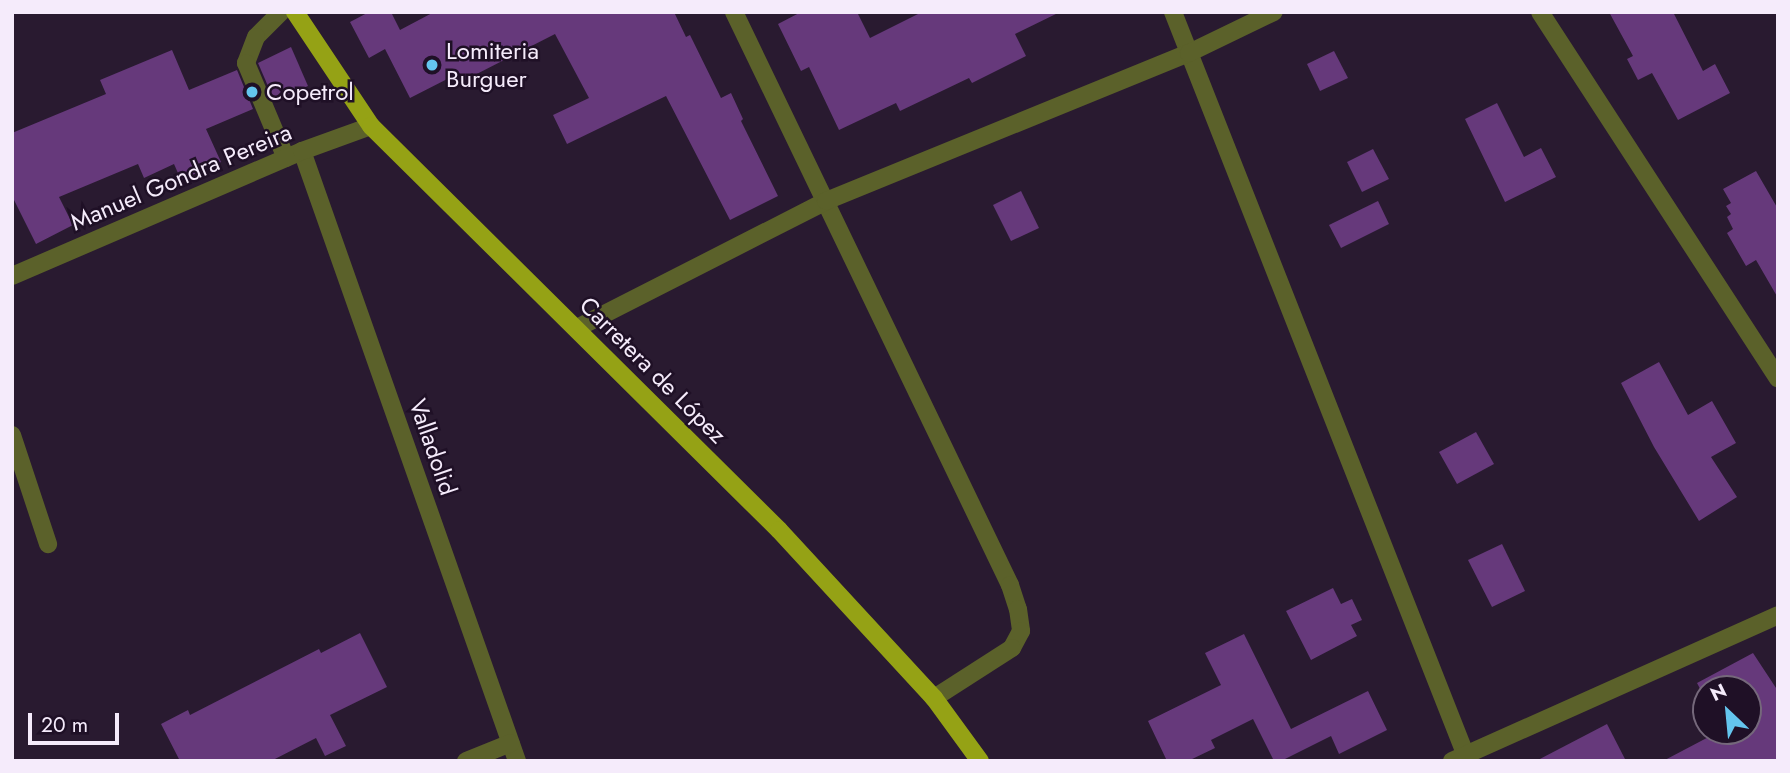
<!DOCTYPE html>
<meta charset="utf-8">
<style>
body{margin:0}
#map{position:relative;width:1790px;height:773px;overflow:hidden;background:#291a30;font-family:Jost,sans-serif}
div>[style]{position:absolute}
.building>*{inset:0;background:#66397b}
.minor>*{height:18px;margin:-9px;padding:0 9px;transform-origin:9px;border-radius:9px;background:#5b612a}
.major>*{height:18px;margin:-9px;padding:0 9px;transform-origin:9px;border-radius:9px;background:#95a215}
.dots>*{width:19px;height:19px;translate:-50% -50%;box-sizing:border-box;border:4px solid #1f1026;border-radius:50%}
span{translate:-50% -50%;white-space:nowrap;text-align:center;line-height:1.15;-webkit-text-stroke:5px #1f1026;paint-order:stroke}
.poi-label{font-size:24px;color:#f5ebfb}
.left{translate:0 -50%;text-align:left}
.street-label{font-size:24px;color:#f5ebfb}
.frame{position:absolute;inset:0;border:14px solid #f5ebfb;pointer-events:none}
.north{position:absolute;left:1692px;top:675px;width:70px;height:70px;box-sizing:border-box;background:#1f1026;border:2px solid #75687b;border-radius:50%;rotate:334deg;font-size:19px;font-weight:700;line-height:28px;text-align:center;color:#f5ebfb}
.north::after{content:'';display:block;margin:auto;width:24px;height:32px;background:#64c5ee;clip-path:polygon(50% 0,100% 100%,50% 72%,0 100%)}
.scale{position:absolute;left:28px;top:713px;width:91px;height:32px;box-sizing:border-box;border:4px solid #f5ebfb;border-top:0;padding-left:9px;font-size:21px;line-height:24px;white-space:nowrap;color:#f5ebfb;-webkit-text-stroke:5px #1f1026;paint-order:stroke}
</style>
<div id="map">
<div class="building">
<i style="clip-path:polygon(369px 12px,391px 12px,400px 30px,434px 12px,674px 12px,686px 37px,690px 35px,721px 98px,731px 93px,743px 119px,741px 121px,778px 196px,730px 220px,666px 96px,567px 144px,553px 115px,589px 98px,555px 34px,463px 81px,459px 73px,410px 98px,385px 49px,369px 58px,350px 22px)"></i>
<i style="clip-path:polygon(801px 12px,857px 12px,870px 38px,922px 12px,1060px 12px,1015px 34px,1026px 56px,972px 83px,969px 78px,900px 111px,896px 103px,839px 130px,809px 67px,801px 71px,778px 24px)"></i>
<i style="clip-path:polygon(1609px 12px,1673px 12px,1703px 71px,1715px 64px,1730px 93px,1678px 120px,1652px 73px,1638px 80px,1627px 59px,1633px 56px)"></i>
<i style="clip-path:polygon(291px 47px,308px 86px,274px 100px,258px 63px)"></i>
<i style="clip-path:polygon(172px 50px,189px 90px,237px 70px,253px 109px,206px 129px,221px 162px,181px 180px,174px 164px,144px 178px,138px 164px,59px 197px,73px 225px,36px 244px,12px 196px,12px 133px,106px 94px,100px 80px)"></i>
<i style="clip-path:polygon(1334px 51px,1348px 78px,1320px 91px,1307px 64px)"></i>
<i style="clip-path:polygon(1497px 103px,1524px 157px,1541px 148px,1556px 177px,1505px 202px,1465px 119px)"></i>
<i style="clip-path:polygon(1373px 149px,1389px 179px,1362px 192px,1347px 162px)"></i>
<i style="clip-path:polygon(1756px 171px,1778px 209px,1778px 298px,1756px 260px,1746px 266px,1727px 233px,1733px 229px,1727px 217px,1731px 214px,1726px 206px,1731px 203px,1723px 189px)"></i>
<i style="clip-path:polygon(1021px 191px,1039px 228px,1011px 241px,993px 205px)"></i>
<i style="clip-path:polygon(1378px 201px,1389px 224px,1341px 248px,1329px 225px)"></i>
<i style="clip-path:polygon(1659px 362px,1688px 415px,1712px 401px,1736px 443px,1711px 457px,1737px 497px,1699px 521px,1654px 447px,1621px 383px)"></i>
<i style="clip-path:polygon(1476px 432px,1494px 464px,1457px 484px,1439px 452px)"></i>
<i style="clip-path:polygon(1502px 544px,1525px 591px,1492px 607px,1468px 560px)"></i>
<i style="clip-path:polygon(1333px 588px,1341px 604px,1352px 599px,1362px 620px,1351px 625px,1357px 636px,1311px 660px,1286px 611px)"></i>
<i style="clip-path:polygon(360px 633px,387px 687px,330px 715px,346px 746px,325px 756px,316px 738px,271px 761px,180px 761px,161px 724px,188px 710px,190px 715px,319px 649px,321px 653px)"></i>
<i style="clip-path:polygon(1244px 634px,1291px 729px,1368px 691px,1387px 730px,1339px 754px,1331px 736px,1281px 761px,1274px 761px,1253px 719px,1211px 740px,1215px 748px,1188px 761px,1167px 761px,1148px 721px,1221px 685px,1205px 653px)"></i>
<i style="clip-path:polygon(1753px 653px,1778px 691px,1778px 761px,1663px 761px,1720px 731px,1748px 731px,1748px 689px,1706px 689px,1706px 700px,1697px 683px)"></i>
<i style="clip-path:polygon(1607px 724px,1626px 761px,1536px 761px)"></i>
</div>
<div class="minor">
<i style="left:281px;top:12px;width:35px;rotate:135deg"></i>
<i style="left:256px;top:37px;width:28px;rotate:111deg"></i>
<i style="left:246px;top:63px;width:103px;rotate:67.2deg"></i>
<i style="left:734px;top:12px;width:636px;rotate:64.28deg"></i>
<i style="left:1010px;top:585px;width:25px;rotate:72deg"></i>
<i style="left:1018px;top:609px;width:22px;rotate:82deg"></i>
<i style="left:1021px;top:631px;width:19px;rotate:118deg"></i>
<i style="left:1012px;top:648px;width:93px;rotate:147.3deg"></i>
<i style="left:1173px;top:12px;width:805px;rotate:68.5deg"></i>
<i style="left:1540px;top:12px;width:437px;rotate:57deg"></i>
<i style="left:302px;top:151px;width:647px;rotate:70.58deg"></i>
<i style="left:12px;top:276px;width:316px;rotate:-23.3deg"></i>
<i style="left:302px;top:151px;width:73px;rotate:-19.9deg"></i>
<i style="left:577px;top:328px;width:280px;rotate:-27deg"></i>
<i style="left:826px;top:201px;width:392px;rotate:-22.2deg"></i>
<i style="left:1189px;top:53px;width:94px;rotate:-25.8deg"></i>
<i style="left:12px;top:435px;width:115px;rotate:71.7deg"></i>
<i style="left:466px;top:761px;width:48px;rotate:-21.8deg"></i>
<i style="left:1452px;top:761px;width:357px;rotate:-24.1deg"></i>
</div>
<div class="major">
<i style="left:295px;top:12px;width:137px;rotate:56.3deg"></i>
<i style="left:371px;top:126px;width:574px;rotate:44.72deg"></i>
<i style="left:779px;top:530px;width:229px;rotate:47.3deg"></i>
<i style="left:934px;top:698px;width:78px;rotate:53.9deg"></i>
</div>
<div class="dots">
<i style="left:432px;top:65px;background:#64c5ee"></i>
<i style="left:252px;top:92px;background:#64c5ee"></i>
</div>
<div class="poi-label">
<span class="left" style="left:446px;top:65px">Lomiteria<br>Burguer</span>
<span class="left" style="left:266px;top:92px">Copetrol</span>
</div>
<div class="street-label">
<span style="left:181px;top:177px;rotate:-23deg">Manuel Gondra Pereira</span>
<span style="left:653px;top:370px;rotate:45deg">Carretera de López</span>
<span style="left:433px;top:447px;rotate:71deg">Valladolid</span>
</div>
<div class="frame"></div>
<div class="north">N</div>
<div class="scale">20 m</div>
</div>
